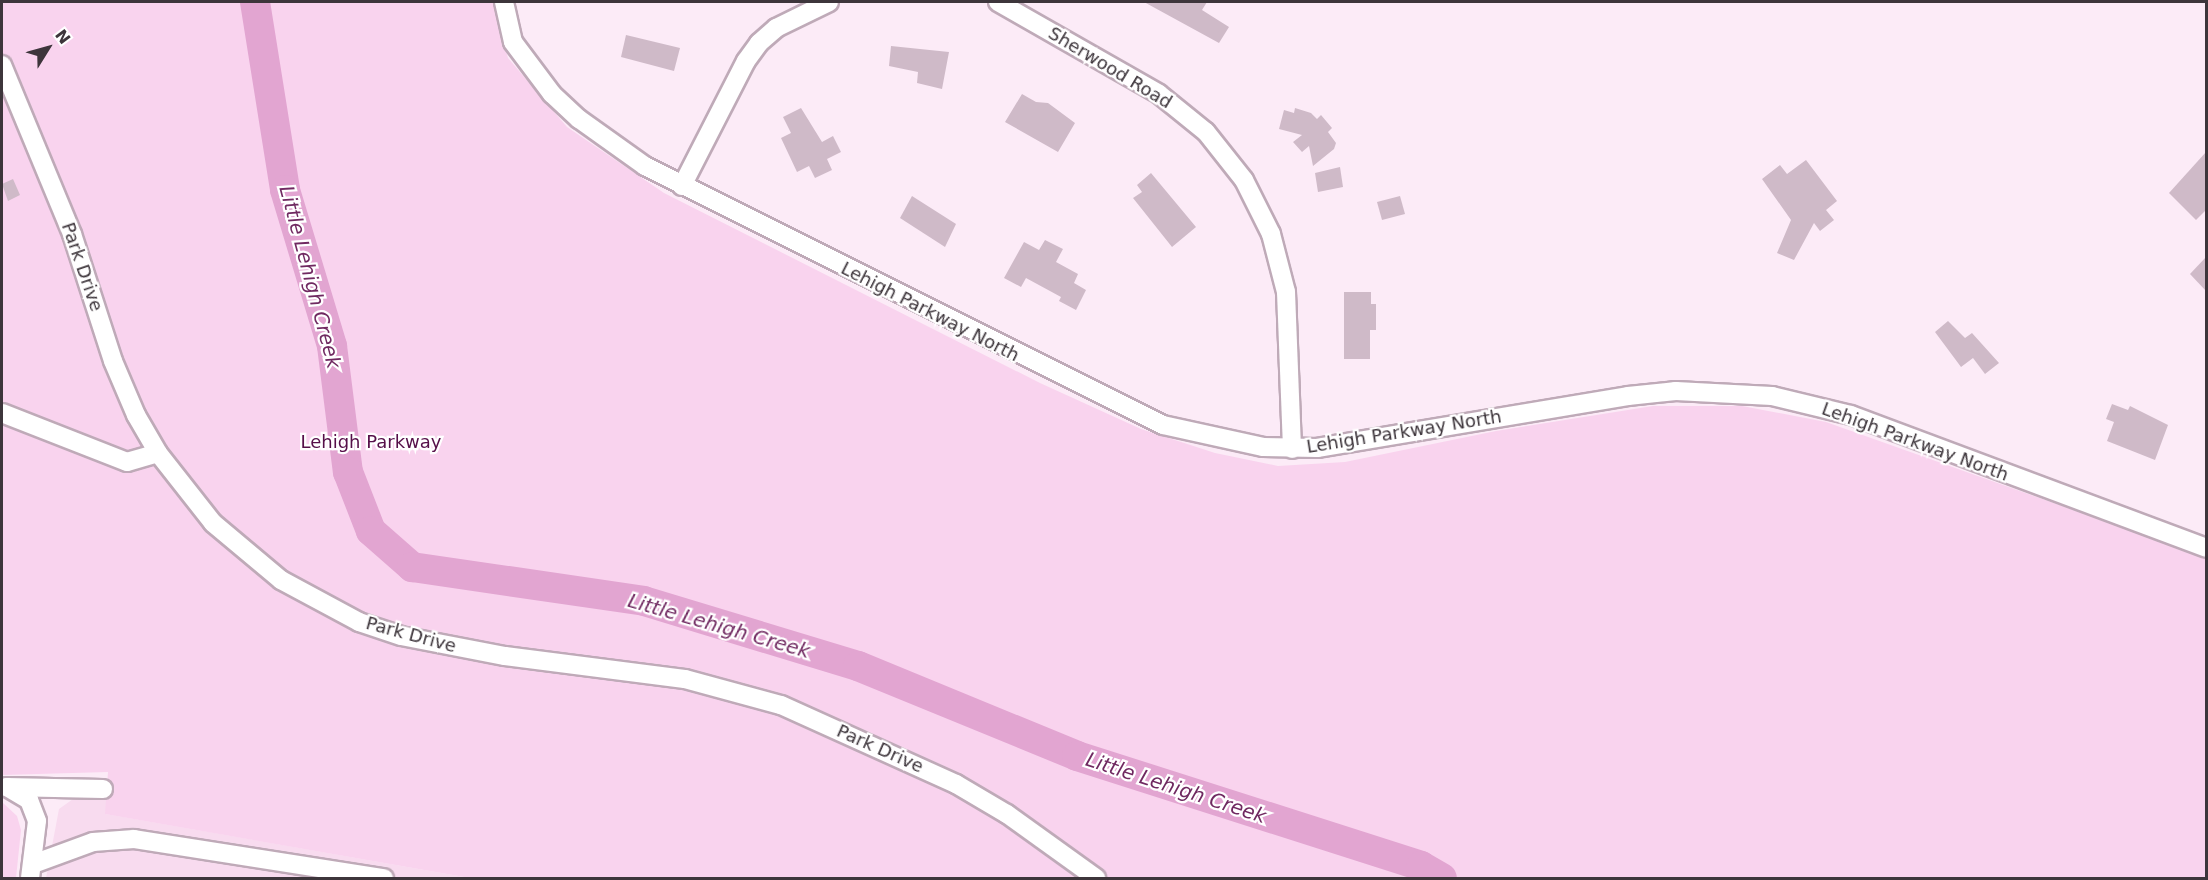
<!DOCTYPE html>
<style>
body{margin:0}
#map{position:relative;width:2208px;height:880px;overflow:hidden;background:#fcebf7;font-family:"DejaVu Sans",sans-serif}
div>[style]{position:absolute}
.built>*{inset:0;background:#f8dbef}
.green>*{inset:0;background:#f9d3ee}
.river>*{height:30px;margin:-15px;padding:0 15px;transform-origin:15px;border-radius:15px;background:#e2a5d1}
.building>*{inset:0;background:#cfbac8}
.roads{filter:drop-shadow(2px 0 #bfaab8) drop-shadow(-2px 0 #bfaab8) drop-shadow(0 2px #bfaab8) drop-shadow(0 -2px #bfaab8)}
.minor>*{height:18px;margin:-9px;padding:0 9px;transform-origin:9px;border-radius:9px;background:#fff}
span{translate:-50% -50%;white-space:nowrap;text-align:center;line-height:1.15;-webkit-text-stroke:4.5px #fff;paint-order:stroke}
.street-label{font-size:18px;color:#3d353b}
.park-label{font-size:18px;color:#560f49}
.water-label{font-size:20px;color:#702961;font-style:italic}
.frame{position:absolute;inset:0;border:3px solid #3d353b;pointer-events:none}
.north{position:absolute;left:18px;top:18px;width:60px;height:60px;-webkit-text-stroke:4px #fff;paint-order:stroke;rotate:53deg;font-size:16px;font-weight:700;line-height:24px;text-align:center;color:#3d353b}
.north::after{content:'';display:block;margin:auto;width:21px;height:27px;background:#3d353b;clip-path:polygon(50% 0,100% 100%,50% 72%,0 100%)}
</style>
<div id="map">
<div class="built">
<i style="clip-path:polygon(95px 795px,107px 797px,106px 814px,470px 878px,46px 878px,59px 809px,73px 799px)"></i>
</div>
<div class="green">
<i style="clip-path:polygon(2px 2px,498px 2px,497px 13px,508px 58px,567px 127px,664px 193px,1040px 383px,1141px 429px,1215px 453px,1278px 466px,1345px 462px,1496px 431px,1653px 406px,1742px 406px,1826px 422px,2206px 557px,2206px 878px,470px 878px,105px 814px,108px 772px,2px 775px)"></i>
<i style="clip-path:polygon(2px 802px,17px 816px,21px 830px,16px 878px,2px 878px)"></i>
</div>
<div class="river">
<i style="left:255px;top:2px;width:190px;rotate:80.9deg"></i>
<i style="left:285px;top:190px;width:163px;rotate:73.2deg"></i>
<i style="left:332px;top:346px;width:127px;rotate:82.8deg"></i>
<i style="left:348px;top:472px;width:63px;rotate:68.7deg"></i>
<i style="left:371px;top:531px;width:55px;rotate:41.3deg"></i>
<i style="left:412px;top:567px;width:234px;rotate:8.3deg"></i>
<i style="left:644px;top:601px;width:224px;rotate:16.9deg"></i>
<i style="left:858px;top:666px;width:237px;rotate:22.3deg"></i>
<i style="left:1077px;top:756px;width:361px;rotate:17.7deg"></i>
<i style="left:1421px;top:866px;width:24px;rotate:30deg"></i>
</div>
<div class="building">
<i style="clip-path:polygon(1144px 2px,1207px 2px,1202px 10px,1229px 27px,1219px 43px)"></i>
<i style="clip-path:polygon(626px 35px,680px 48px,674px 71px,621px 57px)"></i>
<i style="clip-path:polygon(891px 46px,949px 52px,942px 89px,917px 83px,918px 72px,889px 66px)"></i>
<i style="clip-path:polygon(1022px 94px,1036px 102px,1048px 103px,1075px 123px,1058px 152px,1005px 122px)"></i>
<i style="clip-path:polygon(801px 108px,822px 142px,833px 136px,841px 152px,827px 159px,832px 170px,815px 178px,809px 166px,797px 172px,781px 138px,791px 133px,783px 117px)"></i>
<i style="clip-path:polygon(1295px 108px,1311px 113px,1317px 119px,1321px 115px,1332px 128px,1328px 132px,1336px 143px,1334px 149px,1313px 166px,1309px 146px,1302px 152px,1293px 142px,1302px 135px,1279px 129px,1284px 110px,1294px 113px)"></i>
<i style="clip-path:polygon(2206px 152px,2206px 210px,2196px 220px,2169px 193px)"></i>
<i style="clip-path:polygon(1806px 160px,1837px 201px,1826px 210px,1834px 220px,1820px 231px,1814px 223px,1794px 260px,1777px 253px,1791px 220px,1762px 179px,1780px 165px,1787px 174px)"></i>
<i style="clip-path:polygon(1340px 167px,1343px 187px,1318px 192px,1315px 173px)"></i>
<i style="clip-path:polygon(1151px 173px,1196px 227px,1172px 247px,1133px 198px,1142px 192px,1137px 185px)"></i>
<i style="clip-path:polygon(13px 179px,20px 195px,8px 201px,2px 184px)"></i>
<i style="clip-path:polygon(912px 196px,956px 224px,945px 247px,900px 218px)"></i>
<i style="clip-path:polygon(1400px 196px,1405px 214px,1382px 220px,1377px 202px)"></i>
<i style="clip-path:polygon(1045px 240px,1063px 249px,1056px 262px,1078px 274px,1074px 283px,1086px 290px,1076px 310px,1059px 301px,1061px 297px,1026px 278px,1021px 287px,1004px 278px,1024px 242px,1039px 250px)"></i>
<i style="clip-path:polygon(2206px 257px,2206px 291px,2190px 274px)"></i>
<i style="clip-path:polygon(1344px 292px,1371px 292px,1371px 304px,1376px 304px,1376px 330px,1370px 330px,1370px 359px,1344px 359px)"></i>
<i style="clip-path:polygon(1948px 321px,1965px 338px,1972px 333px,1999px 363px,1985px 374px,1973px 358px,1961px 367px,1935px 332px)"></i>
<i style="clip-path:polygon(2112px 404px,2128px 410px,2130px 406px,2168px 425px,2155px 460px,2107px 441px,2114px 422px,2106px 419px)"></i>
</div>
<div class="roads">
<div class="minor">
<i style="left:504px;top:2px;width:41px;rotate:77.3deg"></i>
<i style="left:513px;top:42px;width:65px;rotate:53.1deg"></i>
<i style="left:552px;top:94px;width:37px;rotate:43deg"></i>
<i style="left:579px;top:119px;width:81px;rotate:35.5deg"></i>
<i style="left:645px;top:166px;width:579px;rotate:26.57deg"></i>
<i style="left:1163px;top:425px;width:102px;rotate:12.4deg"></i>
<i style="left:1263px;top:447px;width:54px;rotate:1.1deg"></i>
<i style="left:1317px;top:448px;width:315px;rotate:-9.5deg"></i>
<i style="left:1628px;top:396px;width:48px;rotate:-5.9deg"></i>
<i style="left:1676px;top:391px;width:96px;rotate:3deg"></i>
<i style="left:1772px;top:396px;width:81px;rotate:13.5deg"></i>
<i style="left:1851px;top:415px;width:379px;rotate:20.5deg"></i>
<i style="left:998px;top:2px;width:185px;rotate:29.7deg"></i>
<i style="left:1159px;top:94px;width:60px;rotate:39deg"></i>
<i style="left:1206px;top:132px;width:61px;rotate:51.6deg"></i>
<i style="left:1244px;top:180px;width:60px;rotate:63.4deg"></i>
<i style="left:1271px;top:234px;width:60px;rotate:75.5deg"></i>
<i style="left:1286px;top:292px;width:157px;rotate:87.8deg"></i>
<i style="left:2px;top:65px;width:183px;rotate:67.5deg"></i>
<i style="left:72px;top:234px;width:133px;rotate:72.1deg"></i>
<i style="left:113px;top:361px;width:59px;rotate:66.9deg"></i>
<i style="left:136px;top:415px;width:44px;rotate:59.9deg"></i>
<i style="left:158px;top:453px;width:89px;rotate:51.8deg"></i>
<i style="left:213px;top:523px;width:89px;rotate:40deg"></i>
<i style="left:281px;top:580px;width:89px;rotate:28.3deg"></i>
<i style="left:359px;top:622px;width:44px;rotate:18.4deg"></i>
<i style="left:401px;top:636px;width:106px;rotate:10.9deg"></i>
<i style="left:505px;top:656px;width:181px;rotate:7.3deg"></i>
<i style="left:685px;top:679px;width:99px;rotate:15.2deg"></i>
<i style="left:781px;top:705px;width:192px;rotate:24.3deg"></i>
<i style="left:956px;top:784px;width:59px;rotate:30.5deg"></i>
<i style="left:1007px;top:814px;width:110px;rotate:35.7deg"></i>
<i style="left:682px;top:186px;width:140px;rotate:-62.9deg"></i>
<i style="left:746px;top:61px;width:22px;rotate:-54deg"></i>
<i style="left:759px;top:43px;width:23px;rotate:-41deg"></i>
<i style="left:776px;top:28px;width:59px;rotate:-26.1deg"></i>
<i style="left:2px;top:413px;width:134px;rotate:21.4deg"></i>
<i style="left:127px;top:462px;width:32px;rotate:-16deg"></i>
<i style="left:6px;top:787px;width:97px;rotate:1.2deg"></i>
<i style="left:7px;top:787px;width:26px;rotate:31deg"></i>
<i style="left:29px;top:800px;width:22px;rotate:69deg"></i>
<i style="left:37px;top:821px;width:57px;rotate:97deg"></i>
<i style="left:33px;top:864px;width:64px;rotate:-20.1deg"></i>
<i style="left:93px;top:842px;width:41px;rotate:-4.2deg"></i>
<i style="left:134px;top:839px;width:253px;rotate:8.9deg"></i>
</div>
</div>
<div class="street-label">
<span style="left:1110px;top:68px;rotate:31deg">Sherwood Road</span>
<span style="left:82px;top:267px;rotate:71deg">Park Drive</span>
<span style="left:930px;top:312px;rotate:27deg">Lehigh Parkway North</span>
<span style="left:1404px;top:432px;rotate:-9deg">Lehigh Parkway North</span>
<span style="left:1915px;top:442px;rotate:20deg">Lehigh Parkway North</span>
<span style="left:411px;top:635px;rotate:15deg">Park Drive</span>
<span style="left:880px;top:749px;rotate:24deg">Park Drive</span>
</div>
<div class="park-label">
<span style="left:371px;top:442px">Lehigh Parkway</span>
</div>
<div class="water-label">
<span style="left:310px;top:277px;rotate:75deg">Little Lehigh Creek</span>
<span style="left:719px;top:626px;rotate:16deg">Little Lehigh Creek</span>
<span style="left:1176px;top:788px;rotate:18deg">Little Lehigh Creek</span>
</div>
<div class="frame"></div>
<div class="north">N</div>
</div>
